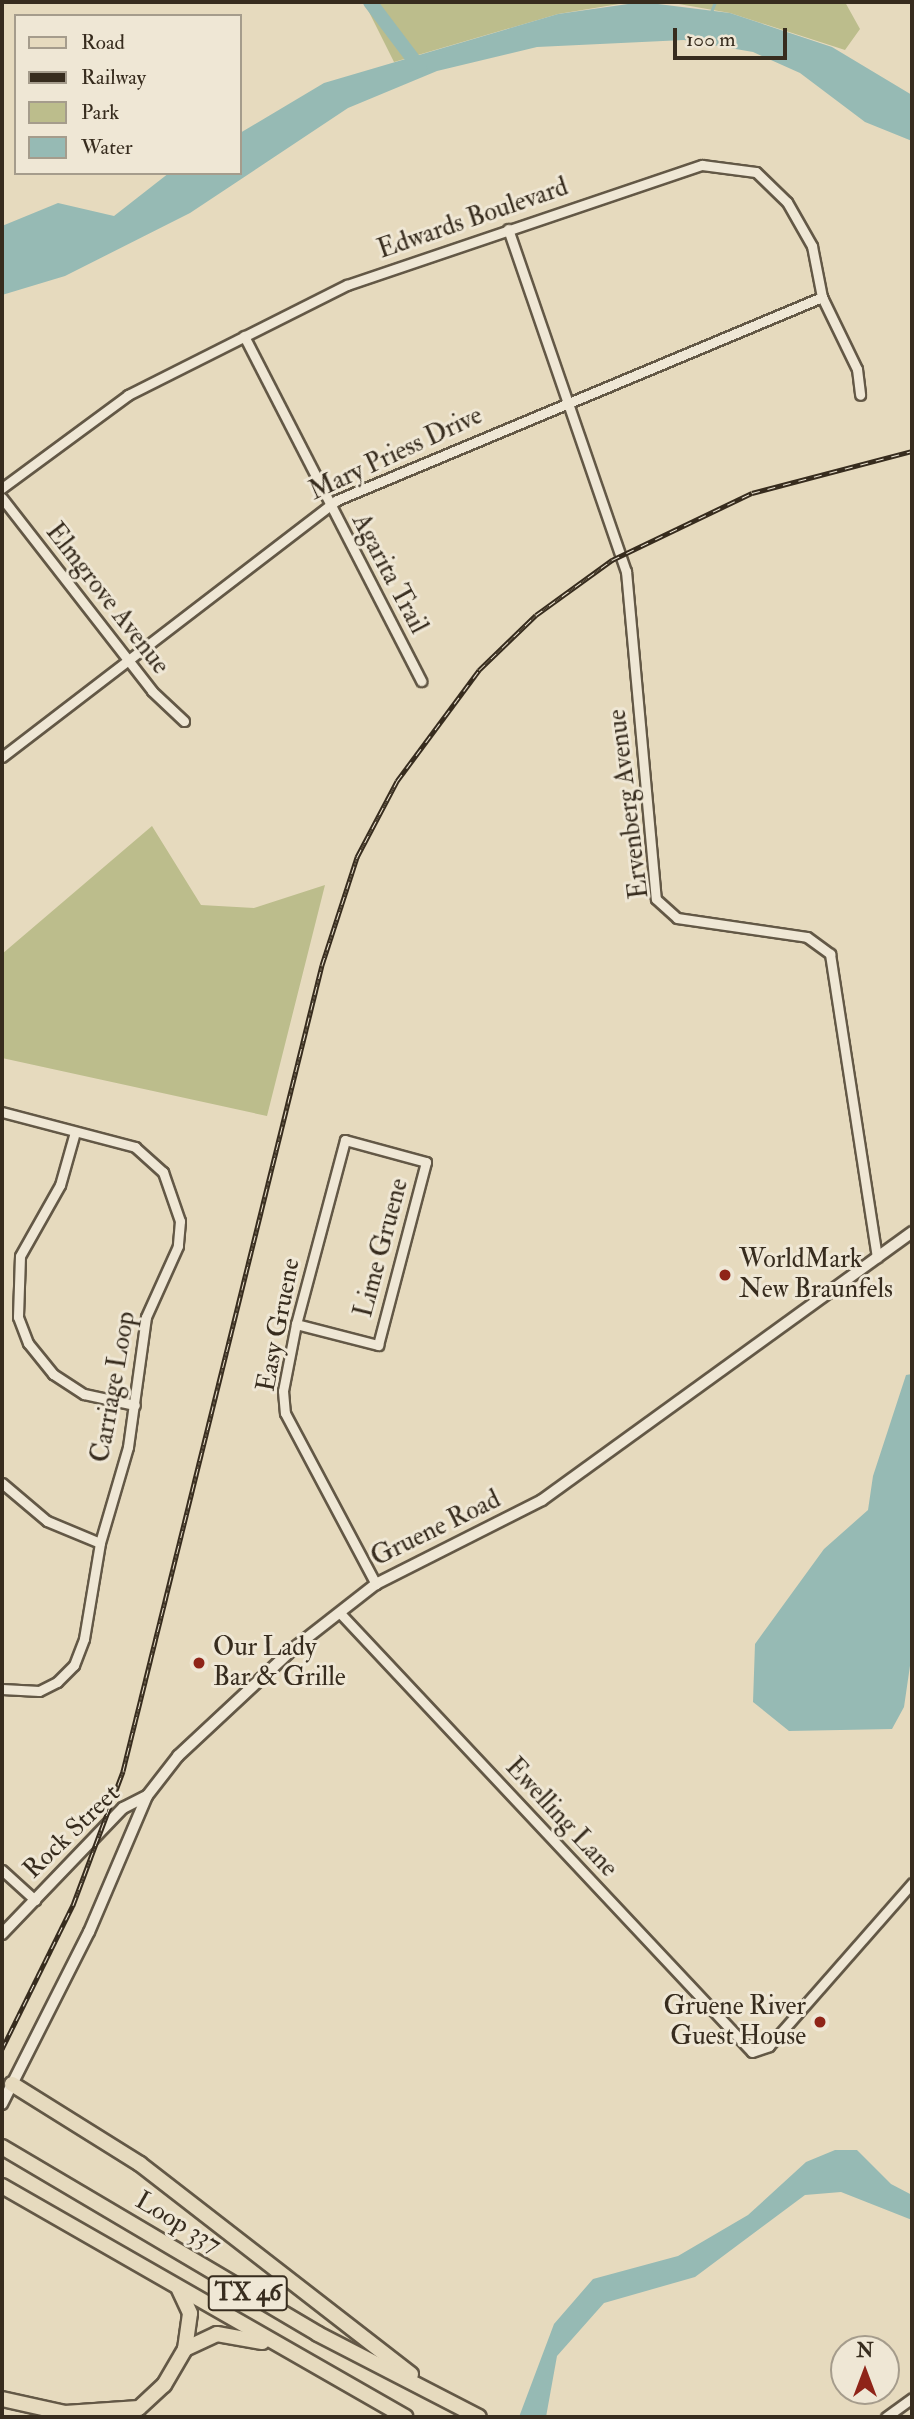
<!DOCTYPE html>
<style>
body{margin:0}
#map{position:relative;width:914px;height:2419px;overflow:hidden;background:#e6dabe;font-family:"IM FELL Double Pica",serif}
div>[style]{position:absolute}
.green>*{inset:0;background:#bcbd8c}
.water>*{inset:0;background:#96bab4}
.stream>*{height:2.5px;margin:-1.25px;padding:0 1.25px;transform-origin:1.25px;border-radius:1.25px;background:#96bab4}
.river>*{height:14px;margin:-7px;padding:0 7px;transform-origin:7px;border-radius:7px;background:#96bab4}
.roads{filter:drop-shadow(2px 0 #635846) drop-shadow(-2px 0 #635846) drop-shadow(0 2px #635846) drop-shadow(0 -2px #635846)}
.minor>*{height:9px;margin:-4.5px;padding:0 4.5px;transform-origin:4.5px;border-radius:4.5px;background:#efe7d5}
.tertiary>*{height:10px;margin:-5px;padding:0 5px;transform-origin:5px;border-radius:5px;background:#efe7d5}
.primary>*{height:14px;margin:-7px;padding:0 7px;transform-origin:7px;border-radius:7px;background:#e6dabe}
.rail>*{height:5px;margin-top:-2.5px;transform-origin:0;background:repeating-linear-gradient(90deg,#efe7d5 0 8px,#372c1e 0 16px);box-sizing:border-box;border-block:2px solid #372c1e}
.dots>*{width:19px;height:19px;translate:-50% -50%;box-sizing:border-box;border:4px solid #efe7d5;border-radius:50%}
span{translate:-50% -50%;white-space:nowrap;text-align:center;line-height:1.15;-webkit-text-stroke:6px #efe7d5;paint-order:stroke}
.shield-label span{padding:2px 5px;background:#efe7d5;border:2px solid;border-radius:5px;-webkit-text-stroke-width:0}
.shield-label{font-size:24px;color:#372c1e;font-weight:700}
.street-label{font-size:26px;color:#372c1e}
.poi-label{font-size:26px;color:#372c1e}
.left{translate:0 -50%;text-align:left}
.right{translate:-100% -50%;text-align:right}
.frame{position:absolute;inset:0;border:4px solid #372c1e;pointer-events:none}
.legend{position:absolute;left:14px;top:14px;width:228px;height:161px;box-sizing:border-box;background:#efe7d5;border:2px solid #a59c8c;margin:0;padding:9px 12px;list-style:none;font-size:21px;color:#372c1e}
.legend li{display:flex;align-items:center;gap:14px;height:35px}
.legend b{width:35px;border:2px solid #a59c8c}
.north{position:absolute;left:830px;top:2335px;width:70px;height:70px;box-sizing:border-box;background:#efe7d5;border:2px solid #a59c8c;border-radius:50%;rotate:0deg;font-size:19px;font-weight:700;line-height:28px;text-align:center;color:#372c1e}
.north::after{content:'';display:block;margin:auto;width:24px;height:32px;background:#8f2418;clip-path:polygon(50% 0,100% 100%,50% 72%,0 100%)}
.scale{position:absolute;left:673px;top:28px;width:114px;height:32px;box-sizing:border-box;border:4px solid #372c1e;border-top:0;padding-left:9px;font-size:21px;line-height:24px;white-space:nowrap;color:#372c1e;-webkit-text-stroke:5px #efe7d5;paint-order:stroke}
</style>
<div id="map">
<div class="green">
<i style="clip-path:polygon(364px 2px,845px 2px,860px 29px,845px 50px,730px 13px,673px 3px,619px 4px,558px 14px,394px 62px)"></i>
<i style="clip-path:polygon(152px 826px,201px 905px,254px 908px,325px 885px,267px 1116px,2px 1058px,2px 954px)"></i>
</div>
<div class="water">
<i style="clip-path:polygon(642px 2px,730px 13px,832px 47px,912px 95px,912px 141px,865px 122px,800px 73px,753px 52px,684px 40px,537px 47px,437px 71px,348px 108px,190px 213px,65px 276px,2px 295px,2px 226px,58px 203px,114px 216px,169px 173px,240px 173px,240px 133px,324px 83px,558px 14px)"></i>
<i style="clip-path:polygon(912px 1374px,912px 1652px,904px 1707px,892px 1729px,789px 1731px,753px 1702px,755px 1644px,824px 1549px,868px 1510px,873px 1476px,906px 1375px)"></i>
<i style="clip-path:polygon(835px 2150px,857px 2150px,891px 2184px,912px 2195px,912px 2220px,841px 2192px,805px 2195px,695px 2277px,604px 2303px,557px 2356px,546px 2417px,519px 2417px,554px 2324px,593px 2279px,678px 2256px,748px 2215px,806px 2162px)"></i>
</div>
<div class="stream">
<i style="left:711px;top:12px;width:11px;rotate:-68deg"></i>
</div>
<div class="river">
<i style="left:370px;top:2px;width:83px;rotate:52.9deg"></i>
</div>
<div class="roads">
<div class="minor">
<i style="left:508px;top:229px;width:362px;rotate:71deg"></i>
<i style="left:626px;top:571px;width:329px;rotate:84.8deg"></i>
<i style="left:656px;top:899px;width:28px;rotate:42deg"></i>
<i style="left:677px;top:918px;width:131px;rotate:8.3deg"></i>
<i style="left:807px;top:937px;width:29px;rotate:36deg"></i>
<i style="left:830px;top:954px;width:307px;rotate:81.2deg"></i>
<i style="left:244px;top:336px;width:388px;rotate:62.8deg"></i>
<i style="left:2px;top:488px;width:157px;rotate:-36.4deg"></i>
<i style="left:128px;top:395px;width:245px;rotate:-26.7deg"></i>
<i style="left:347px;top:285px;width:375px;rotate:-18.7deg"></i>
<i style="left:702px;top:165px;width:54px;rotate:7.4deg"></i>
<i style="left:756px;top:172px;width:43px;rotate:44.1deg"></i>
<i style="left:787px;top:202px;width:51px;rotate:60.4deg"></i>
<i style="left:812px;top:246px;width:52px;rotate:78.9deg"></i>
<i style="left:822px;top:297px;width:80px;rotate:64.1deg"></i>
<i style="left:857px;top:369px;width:26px;rotate:83deg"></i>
<i style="left:2px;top:498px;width:244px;rotate:52.1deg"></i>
<i style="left:152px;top:691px;width:44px;rotate:43.2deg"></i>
<i style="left:2px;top:757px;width:422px;rotate:-37.5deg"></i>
<i style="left:337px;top:500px;width:526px;rotate:-22.71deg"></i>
<i style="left:2px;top:1112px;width:138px;rotate:14.7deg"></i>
<i style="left:135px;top:1147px;width:38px;rotate:42deg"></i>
<i style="left:163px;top:1172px;width:52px;rotate:70.9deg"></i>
<i style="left:180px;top:1221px;width:25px;rotate:95deg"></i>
<i style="left:178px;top:1246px;width:78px;rotate:114.3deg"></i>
<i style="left:146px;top:1317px;width:131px;rotate:97.9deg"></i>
<i style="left:128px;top:1447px;width:100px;rotate:106.3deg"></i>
<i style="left:100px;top:1543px;width:97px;rotate:99.5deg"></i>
<i style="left:84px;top:1639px;width:28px;rotate:111deg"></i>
<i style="left:74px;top:1665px;width:24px;rotate:135deg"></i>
<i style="left:57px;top:1682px;width:20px;rotate:153deg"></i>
<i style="left:39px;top:1691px;width:37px;rotate:-177deg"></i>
<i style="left:75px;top:1132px;width:55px;rotate:105.8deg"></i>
<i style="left:60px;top:1185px;width:81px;rotate:119.4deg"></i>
<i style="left:20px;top:1256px;width:61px;rotate:91.9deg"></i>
<i style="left:18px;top:1317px;width:28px;rotate:69deg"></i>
<i style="left:28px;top:1343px;width:40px;rotate:51deg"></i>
<i style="left:53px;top:1374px;width:37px;rotate:33deg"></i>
<i style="left:84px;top:1394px;width:52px;rotate:12.2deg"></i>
<i style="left:296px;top:1324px;width:85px;rotate:14.4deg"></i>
<i style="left:378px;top:1345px;width:189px;rotate:-75.3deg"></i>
<i style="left:426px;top:1162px;width:84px;rotate:-164.8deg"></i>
<i style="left:345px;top:1140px;width:190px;rotate:104.9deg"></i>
<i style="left:296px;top:1324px;width:68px;rotate:101deg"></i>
<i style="left:283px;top:1391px;width:22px;rotate:85deg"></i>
<i style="left:285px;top:1413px;width:194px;rotate:62deg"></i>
<i style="left:2px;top:1483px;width:59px;rotate:40.2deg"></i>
<i style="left:47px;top:1521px;width:57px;rotate:22.5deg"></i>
<i style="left:339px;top:1612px;width:603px;rotate:46.81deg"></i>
<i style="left:752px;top:2052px;width:18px;rotate:-19deg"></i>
<i style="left:769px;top:2046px;width:217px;rotate:-48.7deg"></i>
<i style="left:2px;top:1870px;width:45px;rotate:42.3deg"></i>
<i style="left:886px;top:2417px;width:32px;rotate:-36deg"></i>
</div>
<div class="tertiary">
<i style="left:2px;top:1934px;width:175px;rotate:-46.2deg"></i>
<i style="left:123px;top:1808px;width:27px;rotate:-27deg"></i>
<i style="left:2px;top:2104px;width:193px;rotate:-63.2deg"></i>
<i style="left:89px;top:1932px;width:148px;rotate:-66.9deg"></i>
<i style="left:147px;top:1796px;width:51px;rotate:-52.2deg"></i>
<i style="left:178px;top:1756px;width:158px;rotate:-43deg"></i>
<i style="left:294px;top:1648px;width:104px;rotate:-38deg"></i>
<i style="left:376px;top:1584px;width:186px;rotate:-26.8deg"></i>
<i style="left:542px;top:1500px;width:457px;rotate:-35.9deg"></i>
</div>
<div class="primary">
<i style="left:12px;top:2084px;width:151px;rotate:32deg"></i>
<i style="left:140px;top:2164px;width:343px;rotate:37.8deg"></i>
<i style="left:2px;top:2147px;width:367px;rotate:30.6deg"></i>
<i style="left:318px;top:2334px;width:181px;rotate:27.3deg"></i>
<i style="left:2px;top:2186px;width:465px;rotate:29.8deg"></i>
<i style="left:185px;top:2349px;width:35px;rotate:-25deg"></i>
<i style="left:217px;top:2334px;width:46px;rotate:10.1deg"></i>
<i style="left:2px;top:2399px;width:65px;rotate:12.5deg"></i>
<i style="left:65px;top:2413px;width:74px;rotate:-3.9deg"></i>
<i style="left:139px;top:2408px;width:34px;rotate:-43deg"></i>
<i style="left:164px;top:2385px;width:42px;rotate:-59.7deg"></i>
<i style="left:185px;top:2349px;width:36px;rotate:-82deg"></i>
<i style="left:190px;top:2313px;width:26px;rotate:-115deg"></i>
</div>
</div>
<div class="rail">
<i style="left:2px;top:2049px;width:161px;rotate:-63.8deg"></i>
<i style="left:73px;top:1905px;width:143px;rotate:-69.5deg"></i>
<i style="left:123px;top:1771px;width:830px;rotate:-76.13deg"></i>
<i style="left:322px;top:965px;width:114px;rotate:-72deg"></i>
<i style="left:357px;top:857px;width:86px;rotate:-62.2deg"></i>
<i style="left:397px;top:781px;width:138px;rotate:-53.5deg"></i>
<i style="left:479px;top:670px;width:79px;rotate:-44deg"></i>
<i style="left:536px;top:615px;width:94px;rotate:-35.9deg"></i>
<i style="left:612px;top:560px;width:155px;rotate:-25.6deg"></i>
<i style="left:752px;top:493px;width:165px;rotate:-14.7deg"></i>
</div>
<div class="dots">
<i style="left:725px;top:1275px;background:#8f2418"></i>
<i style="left:199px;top:1663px;background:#8f2418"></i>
<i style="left:820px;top:2022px;background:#8f2418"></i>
</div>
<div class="shield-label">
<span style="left:248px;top:2293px">TX 46</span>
</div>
<div class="street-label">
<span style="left:473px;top:219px;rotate:-19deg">Edwards Boulevard</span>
<span style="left:396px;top:454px;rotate:-25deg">Mary Priess Drive</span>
<span style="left:389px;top:574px;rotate:62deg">Agarita Trail</span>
<span style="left:107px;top:599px;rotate:52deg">Elmgrove Avenue</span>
<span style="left:629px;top:804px;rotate:-97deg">Ervenberg Avenue</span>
<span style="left:382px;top:1248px;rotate:-75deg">Lime Gruene</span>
<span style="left:279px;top:1325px;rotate:-79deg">Easy Gruene</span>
<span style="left:114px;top:1387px;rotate:-80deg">Carriage Loop</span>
<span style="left:436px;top:1529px;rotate:-26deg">Gruene Road</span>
<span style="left:561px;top:1818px;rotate:47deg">Ewelling Lane</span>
<span style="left:72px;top:1832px;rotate:-44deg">Rock Street</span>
<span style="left:178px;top:2223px;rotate:31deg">Loop 337</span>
</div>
<div class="poi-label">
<span class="left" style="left:739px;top:1275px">WorldMark<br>New Braunfels</span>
<span class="left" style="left:213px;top:1663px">Our Lady<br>Bar &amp; Grille</span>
<span class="right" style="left:806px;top:2022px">Gruene River<br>Guest House</span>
</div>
<div class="frame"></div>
<ul class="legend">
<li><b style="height:9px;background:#e6dabe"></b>Road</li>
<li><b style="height:9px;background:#372c1e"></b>Railway</li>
<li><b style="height:19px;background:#bcbd8c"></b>Park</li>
<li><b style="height:19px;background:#96bab4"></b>Water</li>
</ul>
<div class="north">N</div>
<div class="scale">100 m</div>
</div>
